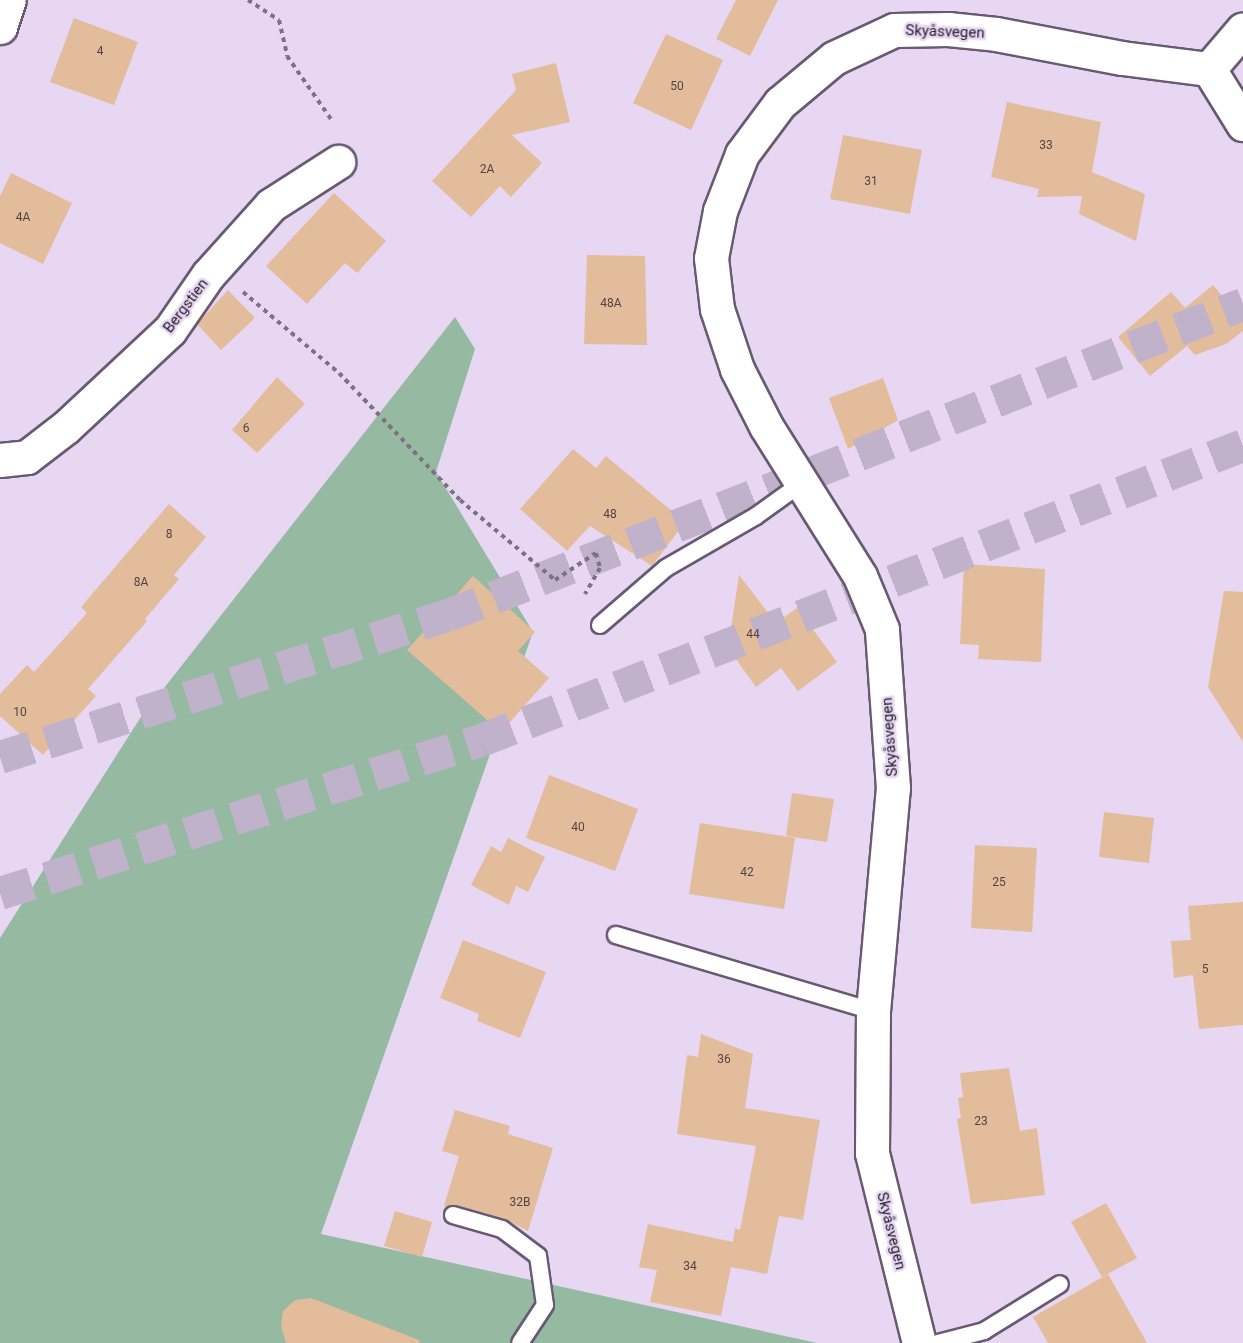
<!DOCTYPE html>
<meta charset="utf-8">
<style>
body{margin:0}
#map{position:relative;width:1243px;height:1343px;overflow:hidden;background:#e7d7f3;font-family:Roboto,sans-serif}
div>[style]{position:absolute}
.green>*{inset:0;background:#95b9a1}
.building>*{inset:0;background:#e3bc9c}
.trunk-tunnel>*{height:33px;margin-top:-16.5px;transform-origin:0;background:repeating-linear-gradient(90deg,#c0b2ca 0 33px,transparent 0 49px)}
.path>*{height:4px;margin-top:-2px;transform-origin:0;background:repeating-linear-gradient(90deg,#7d7285 0 4.5px,transparent 0 9px)}
.roads{filter:drop-shadow(2px 0 #685a71) drop-shadow(-2px 0 #685a71) drop-shadow(0 2px #685a71) drop-shadow(0 -2px #685a71)}
.service>*{height:16px;margin:-8px;padding:0 8px;transform-origin:8px;border-radius:8px;background:#fff}
.minor>*{height:33px;margin:-16.5px;padding:0 16.5px;transform-origin:16.5px;border-radius:16.5px;background:#fff}
span{translate:-50% -50%;white-space:nowrap;text-align:center;line-height:1.15;-webkit-text-stroke:5px #e7d7f3;paint-order:stroke}
.number-label{font-size:12px;color:#524444}
.number-label span{-webkit-text-stroke-width:0}
.street-label{font-size:15px;color:#221c26}
</style>
<div id="map">
<div class="green">
<i style="clip-path:polygon(455px 317px,475px 349px,436px 472px,533px 632px,321px 1234px,817px 1343px,0 1343px,0 938px,139px 720px)"></i>
</div>
<div class="building">
<i style="clip-path:polygon(736px 0,778px 0,750px 56px,716px 39px)"></i>
<i style="clip-path:polygon(74px 18px,138px 42px,114px 105px,50px 82px)"></i>
<i style="clip-path:polygon(666px 34px,723px 60px,691px 130px,633px 103px)"></i>
<i style="clip-path:polygon(556px 63px,570px 122px,512px 135px,542px 163px,511px 197px,500px 186px,471px 217px,432px 181px,516px 90px,512px 74px)"></i>
<i style="clip-path:polygon(1007px 102px,1101px 122px,1092px 172px,1145px 194px,1136px 241px,1079px 214px,1082px 196px,1037px 197px,1039px 189px,991px 177px)"></i>
<i style="clip-path:polygon(843px 135px,922px 150px,910px 214px,830px 199px)"></i>
<i style="clip-path:polygon(11px 173px,72px 203px,43px 264px,0 243px,0 196px)"></i>
<i style="clip-path:polygon(334px 193px,386px 241px,357px 273px,345px 263px,307px 304px,266px 266px)"></i>
<i style="clip-path:polygon(587px 255px,645px 256px,647px 345px,584px 344px)"></i>
<i style="clip-path:polygon(1213px 285px,1243px 320px,1243px 331px,1226px 344px,1195px 355px,1187px 346px,1150px 376px,1118px 337px,1171px 292px,1185px 308px)"></i>
<i style="clip-path:polygon(228px 290px,255px 318px,221px 350px,197px 324px)"></i>
<i style="clip-path:polygon(277px 377px,305px 404px,257px 453px,232px 430px)"></i>
<i style="clip-path:polygon(883px 378px,898px 420px,848px 449px,829px 398px)"></i>
<i style="clip-path:polygon(573px 449px,596px 468px,606px 456px,685px 522px,652px 566px,590px 526px,567px 551px,520px 509px)"></i>
<i style="clip-path:polygon(169px 504px,206px 537px,174px 575px,179px 579px,145px 619px,147px 621px,88px 689px,96px 696px,43px 755px,0 716px,0 694px,27px 665px,34px 672px,87px 613px,81px 607px)"></i>
<i style="clip-path:polygon(964px 564px,1045px 569px,1041px 662px,978px 659px,979px 645px,960px 644px)"></i>
<i style="clip-path:polygon(739px 575px,776px 623px,797px 608px,837px 662px,798px 691px,781px 668px,756px 687px,728px 648px)"></i>
<i style="clip-path:polygon(473px 576px,535px 632px,518px 651px,549px 678px,501px 732px,407px 650px)"></i>
<i style="clip-path:polygon(1224px 591px,1243px 592px,1243px 742px,1208px 687px)"></i>
<i style="clip-path:polygon(549px 775px,638px 809px,615px 871px,526px 838px)"></i>
<i style="clip-path:polygon(792px 793px,834px 799px,827px 842px,786px 836px)"></i>
<i style="clip-path:polygon(1104px 812px,1154px 818px,1149px 863px,1099px 857px)"></i>
<i style="clip-path:polygon(700px 823px,795px 838px,784px 909px,689px 894px)"></i>
<i style="clip-path:polygon(508px 838px,545px 857px,528px 892px,516px 886px,509px 905px,471px 885px,491px 846px,501px 852px)"></i>
<i style="clip-path:polygon(975px 845px,1037px 848px,1032px 932px,971px 928px)"></i>
<i style="clip-path:polygon(1243px 902px,1243px 1025px,1199px 1029px,1193px 975px,1174px 978px,1171px 941px,1191px 940px,1188px 906px)"></i>
<i style="clip-path:polygon(463px 940px,546px 972px,520px 1038px,477px 1021px,479px 1014px,440px 998px)"></i>
<i style="clip-path:polygon(701px 1034px,753px 1054px,745px 1108px,820px 1120px,803px 1220px,779px 1216px,767px 1274px,731px 1267px,721px 1316px,650px 1302px,657px 1270px,639px 1267px,648px 1224px,733px 1242px,735px 1228px,740px 1230px,756px 1146px,677px 1134px,687px 1055px,698px 1057px)"></i>
<i style="clip-path:polygon(1009px 1068px,1020px 1131px,1037px 1128px,1045px 1195px,971px 1204px,957px 1119px,961px 1118px,958px 1098px,963px 1097px,960px 1073px)"></i>
<i style="clip-path:polygon(455px 1110px,510px 1126px,508px 1134px,553px 1148px,528px 1231px,505px 1219px,456px 1205px,444px 1206px,459px 1156px,442px 1151px)"></i>
<i style="clip-path:polygon(1106px 1203px,1137px 1258px,1102px 1277px,1071px 1222px)"></i>
<i style="clip-path:polygon(395px 1211px,432px 1222px,422px 1257px,384px 1246px)"></i>
<i style="clip-path:polygon(1108px 1274px,1147px 1343px,1048px 1343px,1033px 1317px)"></i>
<i style="clip-path:polygon(311px 1298px,419px 1340px,419px 1343px,286px 1343px,281px 1326px,283px 1311px,295px 1300px)"></i>
</div>
<div class="trunk-tunnel">
<i style="left:0;top:757px;width:470px;rotate:-17.6deg"></i>
<i style="left:448px;top:615px;width:854px;rotate:-21.37deg"></i>
<i style="left:0;top:893px;width:505px;rotate:-17.65deg"></i>
<i style="left:481px;top:740px;width:817px;rotate:-21.16deg"></i>
</div>
<div class="path">
<i style="left:248px;top:0;width:37px;rotate:33deg"></i>
<i style="left:279px;top:20px;width:37px;rotate:77deg"></i>
<i style="left:287px;top:56px;width:80px;rotate:55.1deg"></i>
<i style="left:243px;top:292px;width:126px;rotate:40.2deg"></i>
<i style="left:339px;top:373px;width:175px;rotate:46.4deg"></i>
<i style="left:460px;top:500px;width:124px;rotate:40.1deg"></i>
<i style="left:555px;top:580px;width:49px;rotate:-33.4deg"></i>
<i style="left:596px;top:553px;width:16px;rotate:75deg"></i>
<i style="left:600px;top:568px;width:30px;rotate:120deg"></i>
</div>
<div class="roads">
<div class="service">
<i style="left:600px;top:625px;width:87px;rotate:-40.8deg"></i>
<i style="left:666px;top:568px;width:104px;rotate:-30deg"></i>
<i style="left:756px;top:516px;width:57px;rotate:-35.7deg"></i>
<i style="left:616px;top:935px;width:268px;rotate:16.5deg"></i>
<i style="left:453px;top:1215px;width:51px;rotate:15.9deg"></i>
<i style="left:502px;top:1229px;width:45px;rotate:36.9deg"></i>
<i style="left:538px;top:1256px;width:49px;rotate:81.9deg"></i>
<i style="left:545px;top:1305px;width:45px;rotate:123.3deg"></i>
<i style="left:938px;top:1343px;width:48px;rotate:-14.6deg"></i>
<i style="left:984px;top:1331px;width:89px;rotate:-31.7deg"></i>
</div>
<div class="minor">
<i style="left:0;top:27px;width:28px;rotate:-72deg"></i>
<i style="left:1209px;top:69px;width:65px;rotate:58.3deg"></i>
<i style="left:1209px;top:69px;width:52px;rotate:-49.6deg"></i>
<i style="left:0;top:460px;width:27px;rotate:-6deg"></i>
<i style="left:27px;top:457px;width:49px;rotate:-37.6deg"></i>
<i style="left:66px;top:427px;width:142px;rotate:-43deg"></i>
<i style="left:170px;top:330px;width:67px;rotate:-55.4deg"></i>
<i style="left:208px;top:275px;width:94px;rotate:-48deg"></i>
<i style="left:271px;top:205px;width:80px;rotate:-32.7deg"></i>
<i style="left:919px;top:1343px;width:196px;rotate:-103.9deg"></i>
<i style="left:872px;top:1153px;width:142px;rotate:-89.6deg"></i>
<i style="left:873px;top:1011px;width:224px;rotate:-84.9deg"></i>
<i style="left:893px;top:788px;width:159px;rotate:-94deg"></i>
<i style="left:882px;top:629px;width:57px;rotate:-112.5deg"></i>
<i style="left:860px;top:576px;width:177px;rotate:-122.1deg"></i>
<i style="left:766px;top:426px;width:64px;rotate:-117deg"></i>
<i style="left:737px;top:369px;width:63px;rotate:-108.4deg"></i>
<i style="left:717px;top:309px;width:51px;rotate:-96.7deg"></i>
<i style="left:711px;top:258px;width:48px;rotate:-79.2deg"></i>
<i style="left:720px;top:211px;width:61px;rotate:-68.9deg"></i>
<i style="left:742px;top:154px;width:64px;rotate:-53.3deg"></i>
<i style="left:780px;top:103px;width:70px;rotate:-39.8deg"></i>
<i style="left:834px;top:58px;width:66px;rotate:-25deg"></i>
<i style="left:894px;top:30px;width:54px;rotate:-1.1deg"></i>
<i style="left:948px;top:29px;width:48px;rotate:5.9deg"></i>
<i style="left:996px;top:34px;width:128px;rotate:10.8deg"></i>
<i style="left:1122px;top:58px;width:88px;rotate:7.2deg"></i>
</div>
</div>
<div class="number-label">
<span style="left:100px;top:52px">4</span>
<span style="left:677px;top:87px">50</span>
<span style="left:1046px;top:146px">33</span>
<span style="left:487px;top:170px">2A</span>
<span style="left:871px;top:182px">31</span>
<span style="left:23px;top:218px">4A</span>
<span style="left:611px;top:304px">48A</span>
<span style="left:246px;top:429px">6</span>
<span style="left:610px;top:515px">48</span>
<span style="left:169px;top:535px">8</span>
<span style="left:141px;top:583px">8A</span>
<span style="left:753px;top:635px">44</span>
<span style="left:20px;top:713px">10</span>
<span style="left:578px;top:828px">40</span>
<span style="left:747px;top:873px">42</span>
<span style="left:999px;top:883px">25</span>
<span style="left:1205px;top:970px">5</span>
<span style="left:724px;top:1060px">36</span>
<span style="left:981px;top:1122px">23</span>
<span style="left:520px;top:1203px">32B</span>
<span style="left:690px;top:1267px">34</span>
</div>
<div class="street-label">
<span style="left:945px;top:32px;rotate:2deg">Skyåsvegen</span>
<span style="left:186px;top:306px;rotate:-53deg">Bergstien</span>
<span style="left:890px;top:737px;rotate:-94deg">Skyåsvegen</span>
<span style="left:891px;top:1231px;rotate:76deg">Skyåsvegen</span>
</div>
</div>
